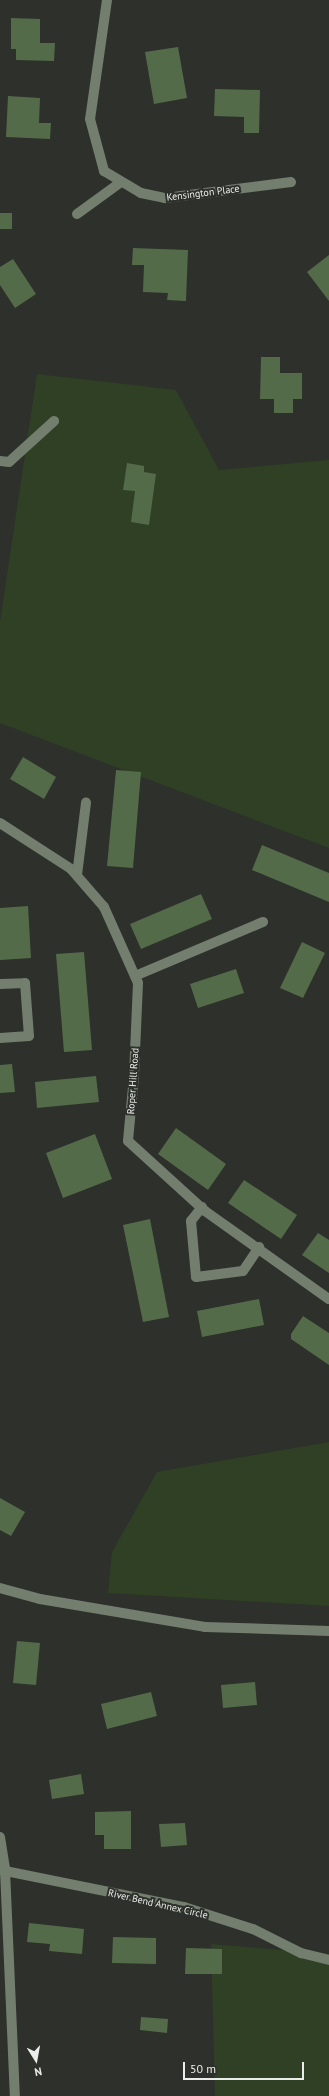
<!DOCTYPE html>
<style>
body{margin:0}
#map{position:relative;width:329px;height:2096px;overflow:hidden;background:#2d302b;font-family:"PT Sans",sans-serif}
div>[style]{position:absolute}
.green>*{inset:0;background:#2f4025}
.building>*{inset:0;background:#546b49}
.minor>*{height:10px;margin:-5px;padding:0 5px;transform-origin:5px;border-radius:5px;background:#737e6e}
span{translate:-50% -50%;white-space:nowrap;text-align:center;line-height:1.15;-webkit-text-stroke:4px #2d302b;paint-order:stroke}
.street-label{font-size:10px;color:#ebedea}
.north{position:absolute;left:16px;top:2040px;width:40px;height:40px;-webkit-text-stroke:3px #2d302b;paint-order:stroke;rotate:169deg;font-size:11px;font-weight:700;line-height:16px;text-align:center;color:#ebedea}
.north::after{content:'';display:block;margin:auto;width:14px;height:18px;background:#ebedea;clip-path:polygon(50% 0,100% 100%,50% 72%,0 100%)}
.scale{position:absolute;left:183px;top:2062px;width:121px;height:18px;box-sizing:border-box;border:2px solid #ebedea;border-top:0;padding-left:5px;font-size:12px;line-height:14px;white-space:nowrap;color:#ebedea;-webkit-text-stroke:3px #2d302b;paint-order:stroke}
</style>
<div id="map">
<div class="green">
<i style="clip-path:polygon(37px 374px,176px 390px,219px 470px,329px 460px,329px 848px,0 723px,0 622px)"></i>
<i style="clip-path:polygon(329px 1442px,329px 1606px,108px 1593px,112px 1552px,157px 1472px)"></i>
<i style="clip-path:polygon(211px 1944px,329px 1954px,329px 2096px,215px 2096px)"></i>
</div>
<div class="building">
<i style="clip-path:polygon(11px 18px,40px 19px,40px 43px,55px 43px,54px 61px,16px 60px,16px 49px,11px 49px)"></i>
<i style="clip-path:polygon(178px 47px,187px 98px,154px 104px,145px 52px)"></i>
<i style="clip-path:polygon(215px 89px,260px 90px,259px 133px,244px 133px,244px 117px,214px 116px)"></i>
<i style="clip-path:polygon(8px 96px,40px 98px,39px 123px,51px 123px,50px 139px,6px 137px)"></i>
<i style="clip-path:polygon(0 213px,12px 213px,12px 229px,0 229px)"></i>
<i style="clip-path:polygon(133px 248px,188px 250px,186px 301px,167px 300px,168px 293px,143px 292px,144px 265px,132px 265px)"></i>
<i style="clip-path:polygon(329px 255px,329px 301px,307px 272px)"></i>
<i style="clip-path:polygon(13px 259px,36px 294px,15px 308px,0 285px,0 267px)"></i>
<i style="clip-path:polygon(261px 357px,280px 357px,280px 373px,302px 373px,302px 399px,293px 399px,293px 413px,274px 413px,274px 399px,260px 399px)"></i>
<i style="clip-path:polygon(127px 463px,144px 466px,144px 472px,156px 474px,149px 525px,131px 522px,135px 491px,123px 490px)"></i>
<i style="clip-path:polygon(23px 757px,56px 777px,44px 799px,10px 779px)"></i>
<i style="clip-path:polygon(116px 770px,141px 772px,133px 868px,107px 866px)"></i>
<i style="clip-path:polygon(262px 845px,329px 873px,329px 902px,252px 870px)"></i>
<i style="clip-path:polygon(201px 894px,212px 919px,141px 949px,130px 924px)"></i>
<i style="clip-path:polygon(28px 906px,31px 958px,0 960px,0 908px)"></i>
<i style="clip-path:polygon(302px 942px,325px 953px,303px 998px,280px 988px)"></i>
<i style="clip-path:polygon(84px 952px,92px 1050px,64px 1052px,56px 954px)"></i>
<i style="clip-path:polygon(236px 969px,244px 993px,198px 1008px,190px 984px)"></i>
<i style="clip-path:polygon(12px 1064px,15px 1092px,0 1093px,0 1065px)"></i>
<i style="clip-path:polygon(96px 1076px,99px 1102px,37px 1108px,35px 1082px)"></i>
<i style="clip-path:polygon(176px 1128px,226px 1164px,208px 1190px,158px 1154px)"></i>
<i style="clip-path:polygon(95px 1134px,112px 1179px,63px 1198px,46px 1153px)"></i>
<i style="clip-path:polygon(244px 1180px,297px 1215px,281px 1239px,228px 1203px)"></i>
<i style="clip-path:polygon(150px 1219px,169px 1317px,143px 1322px,123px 1225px)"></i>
<i style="clip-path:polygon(318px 1233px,329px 1240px,329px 1273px,302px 1255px)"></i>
<i style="clip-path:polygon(259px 1299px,264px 1325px,202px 1337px,197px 1311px)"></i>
<i style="clip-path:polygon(303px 1316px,329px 1333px,329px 1365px,291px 1339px,291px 1334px)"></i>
<i style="clip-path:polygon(0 1498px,25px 1512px,11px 1536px,0 1530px)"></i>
<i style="clip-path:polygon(17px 1641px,40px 1643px,36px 1685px,13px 1683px)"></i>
<i style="clip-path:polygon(255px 1682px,257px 1705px,223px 1708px,221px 1685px)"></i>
<i style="clip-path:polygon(151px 1692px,157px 1716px,107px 1729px,101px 1704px)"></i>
<i style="clip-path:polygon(81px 1774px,84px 1794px,52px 1799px,49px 1780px)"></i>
<i style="clip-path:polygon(131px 1811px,131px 1849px,104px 1849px,104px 1835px,95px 1835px,95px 1812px)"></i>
<i style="clip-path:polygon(185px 1823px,187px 1845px,161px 1847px,159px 1824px)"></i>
<i style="clip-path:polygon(29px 1923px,84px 1929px,82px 1954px,49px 1951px,50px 1944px,27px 1942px)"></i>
<i style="clip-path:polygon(113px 1937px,156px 1938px,156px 1964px,112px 1963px)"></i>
<i style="clip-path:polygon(186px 1948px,222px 1949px,222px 1974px,185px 1974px)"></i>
<i style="clip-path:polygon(141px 2017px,168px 2019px,167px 2033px,140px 2030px)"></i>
</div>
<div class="minor">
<i style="left:107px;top:0;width:120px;rotate:98.1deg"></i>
<i style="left:90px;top:119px;width:54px;rotate:74.9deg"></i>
<i style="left:104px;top:171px;width:43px;rotate:30.7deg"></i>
<i style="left:141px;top:193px;width:25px;rotate:12deg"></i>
<i style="left:165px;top:198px;width:127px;rotate:-7.2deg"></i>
<i style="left:77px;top:214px;width:54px;rotate:-36deg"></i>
<i style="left:0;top:461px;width:9px;rotate:6deg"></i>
<i style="left:9px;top:462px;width:61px;rotate:-42.3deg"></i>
<i style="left:0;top:823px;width:85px;rotate:32.9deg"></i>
<i style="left:71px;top:869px;width:50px;rotate:49deg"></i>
<i style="left:104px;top:907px;width:83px;rotate:65.9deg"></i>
<i style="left:138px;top:983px;width:93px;rotate:92.5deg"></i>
<i style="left:134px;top:1076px;width:65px;rotate:95.3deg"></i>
<i style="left:128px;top:1141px;width:104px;rotate:42.3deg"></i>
<i style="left:205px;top:1211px;width:152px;rotate:35.4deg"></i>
<i style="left:77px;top:875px;width:73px;rotate:-82.9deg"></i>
<i style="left:135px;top:976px;width:139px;rotate:-22.9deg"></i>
<i style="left:0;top:984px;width:25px;rotate:-2deg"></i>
<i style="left:25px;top:983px;width:53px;rotate:85.7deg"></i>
<i style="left:29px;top:1036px;width:29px;rotate:176deg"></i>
<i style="left:202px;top:1207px;width:18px;rotate:128deg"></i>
<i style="left:191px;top:1221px;width:56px;rotate:84.9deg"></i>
<i style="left:196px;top:1277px;width:47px;rotate:-7.3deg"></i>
<i style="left:243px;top:1271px;width:29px;rotate:-56deg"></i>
<i style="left:0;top:1588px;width:41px;rotate:15.4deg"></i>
<i style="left:40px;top:1599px;width:167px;rotate:9.6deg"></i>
<i style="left:205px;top:1627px;width:124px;rotate:1.8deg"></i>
<i style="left:0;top:1837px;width:33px;rotate:81deg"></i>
<i style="left:5px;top:1870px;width:226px;rotate:87.5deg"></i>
<i style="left:0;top:1870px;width:188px;rotate:11.4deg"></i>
<i style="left:184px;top:1907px;width:72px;rotate:17.7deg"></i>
<i style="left:253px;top:1929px;width:54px;rotate:26.6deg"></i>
<i style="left:301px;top:1953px;width:29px;rotate:14deg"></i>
</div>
<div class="street-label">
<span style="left:203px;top:193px;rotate:-7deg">Kensington Place</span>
<span style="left:133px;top:1081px;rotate:-86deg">Roper Hill Road</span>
<span style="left:158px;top:1904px;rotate:13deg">River Bend Annex Circle</span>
</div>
<div class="north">N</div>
<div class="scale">50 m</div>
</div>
